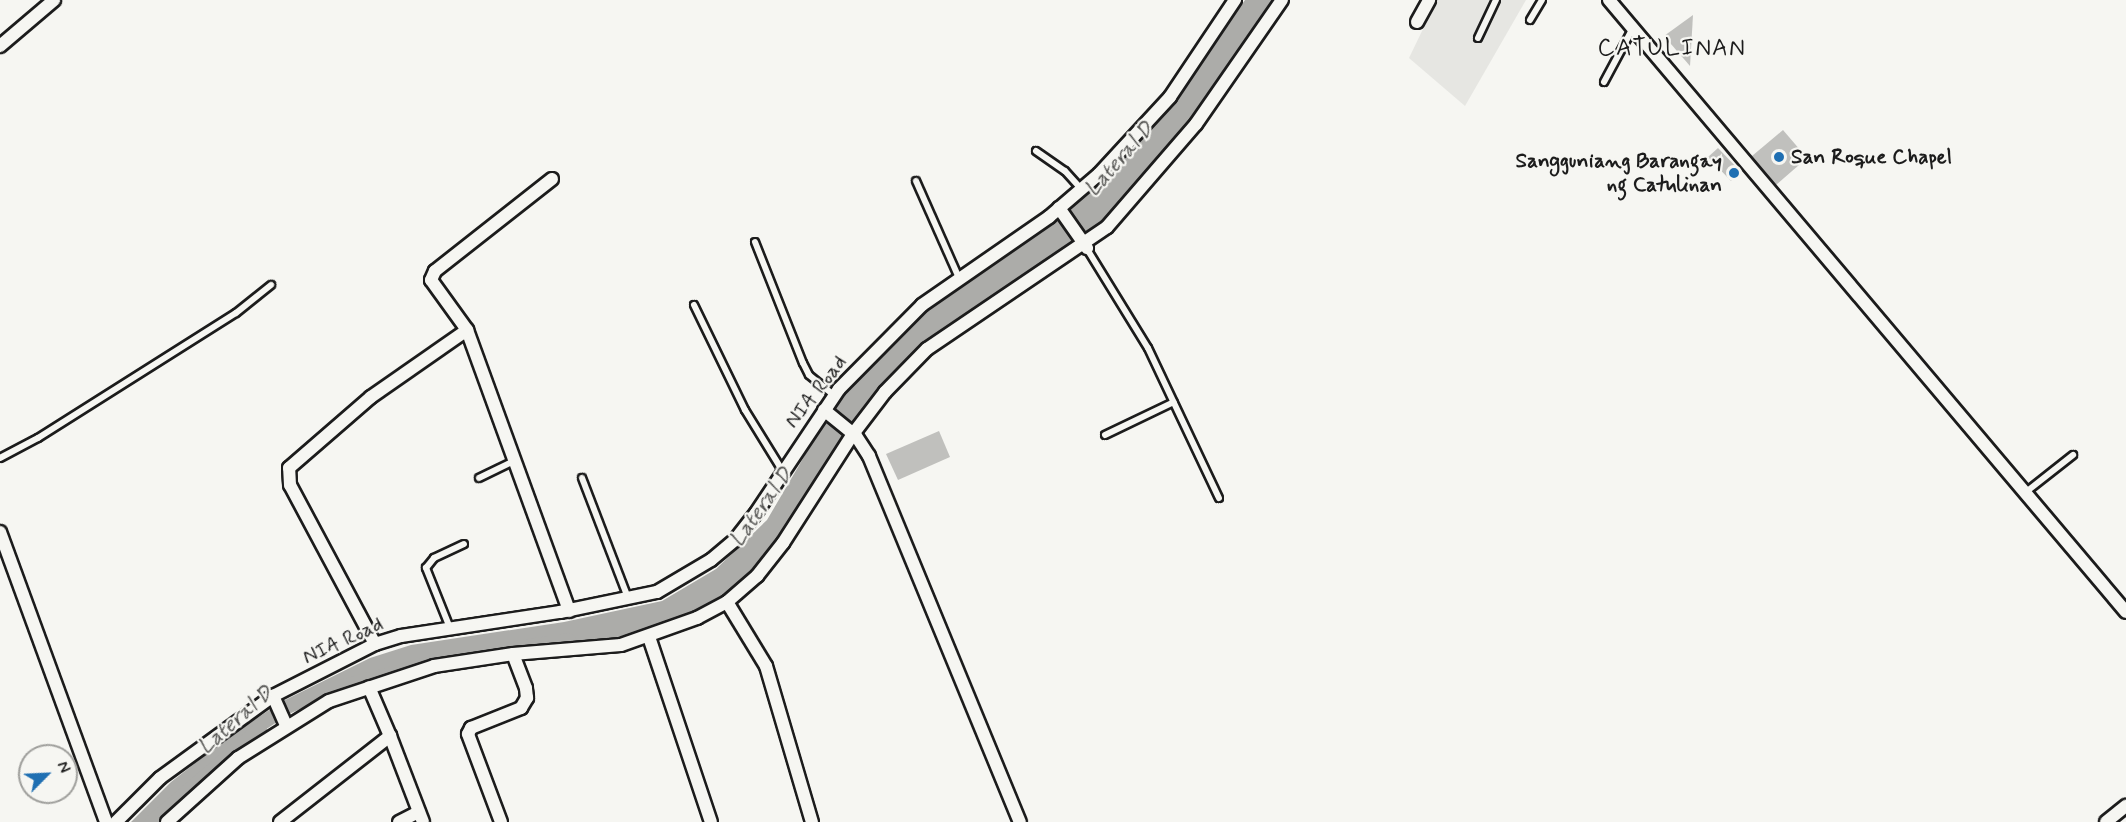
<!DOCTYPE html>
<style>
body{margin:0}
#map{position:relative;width:2126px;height:822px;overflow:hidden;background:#f6f6f2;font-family:Mynerve,sans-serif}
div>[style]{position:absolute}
.built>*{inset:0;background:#e6e6e2}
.water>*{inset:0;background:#acaca9}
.canal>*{height:16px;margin:-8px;padding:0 8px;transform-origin:8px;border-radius:8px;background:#acaca9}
.building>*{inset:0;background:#c0c0bd}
.roads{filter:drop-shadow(2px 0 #1c1c1c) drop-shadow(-2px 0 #1c1c1c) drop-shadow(0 2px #1c1c1c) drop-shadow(0 -2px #1c1c1c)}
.service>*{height:6px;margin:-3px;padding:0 3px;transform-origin:3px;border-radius:3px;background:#f6f6f2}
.minor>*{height:12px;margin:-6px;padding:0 6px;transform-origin:6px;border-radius:6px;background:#f6f6f2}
.dots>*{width:16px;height:16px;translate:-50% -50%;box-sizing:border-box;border:3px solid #f6f6f2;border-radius:50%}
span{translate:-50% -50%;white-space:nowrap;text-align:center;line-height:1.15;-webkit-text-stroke:4.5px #f6f6f2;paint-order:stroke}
.poi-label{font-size:21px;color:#1c1c1c;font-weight:700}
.left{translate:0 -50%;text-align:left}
.right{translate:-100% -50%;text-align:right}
.street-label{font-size:21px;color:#1c1c1c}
.water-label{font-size:22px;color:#565654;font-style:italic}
.quarter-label{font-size:24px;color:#1c1c1c;letter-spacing:1.5px}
.north{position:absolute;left:18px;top:744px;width:60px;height:60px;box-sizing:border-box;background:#f6f6f2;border:2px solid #9f9f9c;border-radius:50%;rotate:66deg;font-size:16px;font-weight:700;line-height:24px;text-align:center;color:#1c1c1c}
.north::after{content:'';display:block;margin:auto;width:21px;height:27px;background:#1f6fb2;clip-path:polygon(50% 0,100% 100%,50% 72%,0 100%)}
</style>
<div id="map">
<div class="built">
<i style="clip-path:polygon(1437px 0,1526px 0,1465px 106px,1409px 58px)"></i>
</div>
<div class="water">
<i style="clip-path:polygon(1245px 0,1274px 0,1191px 121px,1145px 179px,1094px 230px,923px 345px,853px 422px,768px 556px,726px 595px,695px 614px,656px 628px,604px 640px,514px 647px,375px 675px,289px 714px,224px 757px,189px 786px,158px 822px,131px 822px,171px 782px,226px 739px,281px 702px,370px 658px,411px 645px,564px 622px,662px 601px,716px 569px,767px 520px,842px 392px,909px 324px,1050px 224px,1109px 175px,1172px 104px)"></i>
</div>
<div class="canal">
<i style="left:517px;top:649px;width:52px;rotate:-8.9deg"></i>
<i style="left:336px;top:689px;width:99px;rotate:-14.6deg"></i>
<i style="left:153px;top:822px;width:140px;rotate:-40.6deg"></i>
</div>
<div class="building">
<i style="clip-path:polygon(1693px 15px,1690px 66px,1664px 36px)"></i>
<i style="clip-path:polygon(1783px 130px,1807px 158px,1776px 185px,1752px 156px)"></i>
<i style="clip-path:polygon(1718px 148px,1741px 172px,1731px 181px,1708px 157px)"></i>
<i style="clip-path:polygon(939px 431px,950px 457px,898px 480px,886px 454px)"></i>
</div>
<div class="roads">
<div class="service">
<i style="left:1530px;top:20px;width:23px;rotate:-59deg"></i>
<i style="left:1478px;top:38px;width:42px;rotate:-64.7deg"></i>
<i style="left:1604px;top:82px;width:61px;rotate:-61.8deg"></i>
<i style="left:1036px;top:151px;width:35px;rotate:35deg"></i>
<i style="left:1065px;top:171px;width:24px;rotate:48deg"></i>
<i style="left:916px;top:181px;width:106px;rotate:66.1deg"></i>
<i style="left:755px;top:242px;width:130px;rotate:68.4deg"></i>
<i style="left:803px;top:363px;width:13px;rotate:63deg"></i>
<i style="left:809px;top:375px;width:32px;rotate:39deg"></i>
<i style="left:1087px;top:249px;width:116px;rotate:58.4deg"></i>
<i style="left:1148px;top:348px;width:166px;rotate:64.7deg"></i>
<i style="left:694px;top:305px;width:117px;rotate:64.1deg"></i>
<i style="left:745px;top:410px;width:70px;rotate:58.3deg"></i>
<i style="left:1105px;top:435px;width:76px;rotate:-25.6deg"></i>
<i style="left:0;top:458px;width:43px;rotate:-27.8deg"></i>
<i style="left:38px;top:438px;width:234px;rotate:-32.3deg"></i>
<i style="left:236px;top:313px;width:45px;rotate:-38.7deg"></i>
<i style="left:479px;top:478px;width:39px;rotate:-26deg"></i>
<i style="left:582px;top:478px;width:129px;rotate:69deg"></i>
<i style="left:2026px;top:492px;width:60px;rotate:-38.2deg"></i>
<i style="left:450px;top:628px;width:65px;rotate:-111.8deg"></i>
<i style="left:426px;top:568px;width:13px;rotate:-51deg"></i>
<i style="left:434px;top:558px;width:33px;rotate:-25deg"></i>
</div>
<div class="minor">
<i style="left:1609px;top:0;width:801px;rotate:49.81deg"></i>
<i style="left:1417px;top:22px;width:25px;rotate:-61deg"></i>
<i style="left:0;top:46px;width:71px;rotate:-40.4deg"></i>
<i style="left:552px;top:179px;width:149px;rotate:141.8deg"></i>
<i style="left:435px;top:271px;width:10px;rotate:114deg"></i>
<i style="left:431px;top:280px;width:62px;rotate:54.2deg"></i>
<i style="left:467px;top:330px;width:299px;rotate:70deg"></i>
<i style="left:1059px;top:208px;width:49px;rotate:55deg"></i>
<i style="left:824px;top:410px;width:41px;rotate:39.1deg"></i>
<i style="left:856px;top:436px;width:24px;rotate:57deg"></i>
<i style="left:869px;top:456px;width:396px;rotate:67.6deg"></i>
<i style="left:0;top:532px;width:309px;rotate:69.9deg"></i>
<i style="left:727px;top:602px;width:75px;rotate:58.6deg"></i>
<i style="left:766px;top:666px;width:163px;rotate:73.6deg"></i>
<i style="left:649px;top:637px;width:195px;rotate:71.5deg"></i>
<i style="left:375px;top:644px;width:180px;rotate:-118.1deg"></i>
<i style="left:290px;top:485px;width:17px;rotate:-93deg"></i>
<i style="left:289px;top:468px;width:108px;rotate:-40.9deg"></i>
<i style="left:371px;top:397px;width:117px;rotate:-34.9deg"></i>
<i style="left:273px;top:696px;width:32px;rotate:66deg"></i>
<i style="left:390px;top:736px;width:92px;rotate:69deg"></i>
<i style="left:116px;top:822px;width:62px;rotate:-45deg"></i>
<i style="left:160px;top:778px;width:140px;rotate:-36deg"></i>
<i style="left:273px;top:696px;width:114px;rotate:-27deg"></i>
<i style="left:375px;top:644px;width:27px;rotate:-17deg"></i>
<i style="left:401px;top:636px;width:161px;rotate:-8.6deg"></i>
<i style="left:560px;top:612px;width:99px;rotate:-11.7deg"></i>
<i style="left:657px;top:592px;width:63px;rotate:-30.7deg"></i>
<i style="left:711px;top:560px;width:31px;rotate:-40deg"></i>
<i style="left:735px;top:540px;width:34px;rotate:-52deg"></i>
<i style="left:756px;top:513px;width:149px;rotate:-56.2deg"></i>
<i style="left:839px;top:389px;width:118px;rotate:-45.3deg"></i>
<i style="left:922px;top:305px;width:155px;rotate:-34.7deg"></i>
<i style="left:1049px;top:217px;width:66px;rotate:-40.7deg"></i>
<i style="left:1099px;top:174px;width:105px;rotate:-47.3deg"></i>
<i style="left:1170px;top:97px;width:117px;rotate:-56.2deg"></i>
<i style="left:167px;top:822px;width:96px;rotate:-42deg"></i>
<i style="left:238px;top:758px;width:107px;rotate:-32.1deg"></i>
<i style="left:329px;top:701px;width:111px;rotate:-18.4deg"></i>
<i style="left:434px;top:666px;width:80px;rotate:-8.6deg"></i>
<i style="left:513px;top:654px;width:108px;rotate:-4.8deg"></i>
<i style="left:621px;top:645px;width:81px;rotate:-19.6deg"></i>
<i style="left:697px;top:618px;width:34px;rotate:-28deg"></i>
<i style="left:727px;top:602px;width:40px;rotate:-41deg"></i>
<i style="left:757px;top:576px;width:42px;rotate:-51.8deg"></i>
<i style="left:783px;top:543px;width:130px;rotate:-57.3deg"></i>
<i style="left:853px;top:434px;width:53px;rotate:-52.7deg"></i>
<i style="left:885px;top:392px;width:60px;rotate:-45.7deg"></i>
<i style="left:927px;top:349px;width:217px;rotate:-34.1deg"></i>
<i style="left:1107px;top:227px;width:136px;rotate:-49.2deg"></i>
<i style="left:1196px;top:124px;width:151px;rotate:-55.3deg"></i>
<i style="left:280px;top:822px;width:140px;rotate:-38deg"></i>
<i style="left:390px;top:736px;width:53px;rotate:-113.2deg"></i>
<i style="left:399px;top:822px;width:22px;rotate:-27deg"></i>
<i style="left:501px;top:822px;width:94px;rotate:-110.6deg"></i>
<i style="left:468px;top:734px;width:7px;rotate:-63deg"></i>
<i style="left:471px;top:728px;width:54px;rotate:-21.8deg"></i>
<i style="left:521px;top:708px;width:12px;rotate:-59deg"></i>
<i style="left:527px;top:698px;width:10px;rotate:-96deg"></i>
<i style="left:526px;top:688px;width:36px;rotate:-111deg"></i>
<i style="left:2106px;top:822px;width:26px;rotate:-39deg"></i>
</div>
</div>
<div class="dots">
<i style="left:1779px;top:157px;background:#1f6fb2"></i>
<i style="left:1734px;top:173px;background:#1f6fb2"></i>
</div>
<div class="poi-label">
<span class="left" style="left:1791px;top:157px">San Roque Chapel</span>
<span class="right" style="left:1722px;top:173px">Sangguniang Barangay<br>ng Catulinan</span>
</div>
<div class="street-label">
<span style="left:816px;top:392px;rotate:-52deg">NIA Road</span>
<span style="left:343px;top:641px;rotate:-25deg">NIA Road</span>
</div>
<div class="water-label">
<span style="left:1120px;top:160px;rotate:-48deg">Lateral D</span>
<span style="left:762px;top:508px;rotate:-54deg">Lateral D</span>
<span style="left:236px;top:721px;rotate:-41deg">Lateral D</span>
</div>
<div class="quarter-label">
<span style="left:1672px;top:49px">CATULINAN</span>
</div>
<div class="north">N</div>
</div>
